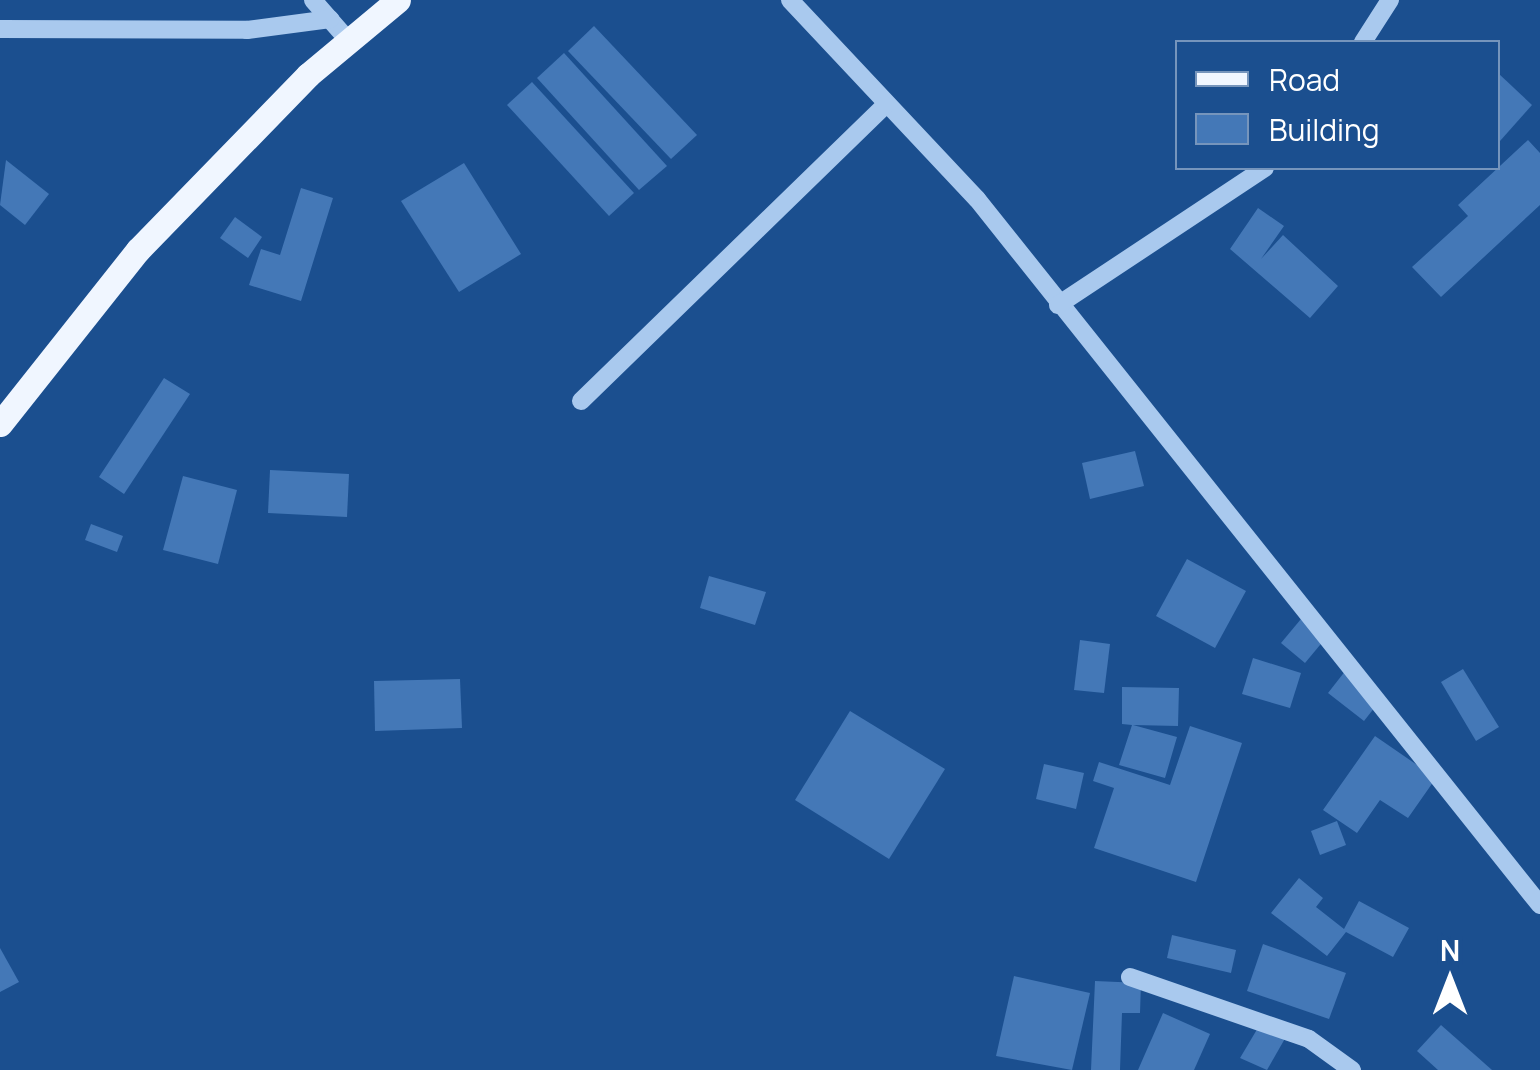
<!DOCTYPE html>
<style>
body{margin:0}
#map{position:relative;width:1540px;height:1070px;overflow:hidden;background:#1b4f8f;font-family:Manrope,sans-serif}
div>[style]{position:absolute}
.building>*{inset:0;background:#4478b7}
.minor>*{height:18px;margin:-9px;padding:0 9px;transform-origin:9px;border-radius:9px;background:#a9c9ee}
.major>*{height:25px;margin:-12.5px;padding:0 12.5px;transform-origin:12.5px;border-radius:12.5px;background:#f0f6ff}
span{translate:-50% -50%;white-space:nowrap;text-align:center;line-height:1.15;-webkit-text-stroke:9px #1b4f8f;paint-order:stroke}
.legend{position:absolute;left:1175px;top:40px;width:325px;height:130px;box-sizing:border-box;background:#1b4f8f;border:2px solid #7695bc;margin:0;padding:12px 18px;list-style:none;font-size:30px;color:#fff}
.legend li{display:flex;align-items:center;gap:20px;height:50px}
.legend b{width:50px;border:2px solid #7695bc}
.north{position:absolute;left:1400px;top:930px;width:100px;height:100px;-webkit-text-stroke:8px #1b4f8f;paint-order:stroke;rotate:0deg;font-size:28px;font-weight:700;line-height:40px;text-align:center;color:#fff}
.north::after{content:'';display:block;margin:auto;width:35px;height:45px;background:#fff;clip-path:polygon(50% 0,100% 100%,50% 72%,0 100%)}
</style>
<div id="map">
<div class="building">
<i style="clip-path:polygon(594px 26px,697px 135px,671px 159px,568px 51px)"></i>
<i style="clip-path:polygon(564px 53px,667px 166px,639px 190px,537px 78px)"></i>
<i style="clip-path:polygon(1498px 73px,1532px 105px,1500px 141px,1498px 139px)"></i>
<i style="clip-path:polygon(532px 82px,634px 193px,609px 216px,507px 105px)"></i>
<i style="clip-path:polygon(1528px 140px,1540px 153px,1540px 205px,1441px 297px,1412px 267px,1468px 216px,1458px 205px)"></i>
<i style="clip-path:polygon(6px 160px,49px 194px,25px 225px,0 205px)"></i>
<i style="clip-path:polygon(464px 163px,521px 254px,459px 292px,401px 201px)"></i>
<i style="clip-path:polygon(301px 188px,333px 198px,301px 301px,249px 285px,261px 249px,280px 255px)"></i>
<i style="clip-path:polygon(1258px 208px,1284px 226px,1261px 259px,1283px 235px,1338px 286px,1310px 318px,1230px 249px)"></i>
<i style="clip-path:polygon(235px 217px,262px 237px,248px 258px,220px 238px)"></i>
<i style="clip-path:polygon(164px 378px,190px 394px,124px 494px,99px 477px)"></i>
<i style="clip-path:polygon(1135px 451px,1144px 486px,1090px 499px,1082px 463px)"></i>
<i style="clip-path:polygon(270px 470px,349px 474px,347px 517px,268px 513px)"></i>
<i style="clip-path:polygon(183px 476px,237px 490px,218px 564px,163px 550px)"></i>
<i style="clip-path:polygon(91px 524px,123px 536px,117px 552px,85px 540px)"></i>
<i style="clip-path:polygon(1187px 559px,1246px 591px,1215px 648px,1156px 616px)"></i>
<i style="clip-path:polygon(709px 576px,766px 592px,755px 625px,700px 608px)"></i>
<i style="clip-path:polygon(1301px 619px,1325px 639px,1305px 663px,1281px 643px)"></i>
<i style="clip-path:polygon(1080px 640px,1110px 644px,1104px 693px,1074px 690px)"></i>
<i style="clip-path:polygon(1253px 658px,1301px 673px,1290px 708px,1242px 694px)"></i>
<i style="clip-path:polygon(1463px 669px,1499px 727px,1476px 741px,1441px 682px)"></i>
<i style="clip-path:polygon(1346px 670px,1382px 698px,1364px 721px,1328px 693px)"></i>
<i style="clip-path:polygon(460px 679px,462px 728px,375px 731px,374px 681px)"></i>
<i style="clip-path:polygon(1122px 687px,1179px 688px,1178px 726px,1133px 725px,1177px 737px,1165px 778px,1119px 765px,1132px 725px,1122px 724px)"></i>
<i style="clip-path:polygon(850px 711px,945px 769px,889px 859px,795px 800px)"></i>
<i style="clip-path:polygon(1190px 726px,1242px 743px,1196px 882px,1094px 848px,1114px 788px,1093px 781px,1099px 762px,1170px 785px)"></i>
<i style="clip-path:polygon(1375px 736px,1436px 778px,1408px 818px,1380px 800px,1357px 833px,1323px 810px)"></i>
<i style="clip-path:polygon(1044px 764px,1084px 773px,1076px 809px,1036px 799px)"></i>
<i style="clip-path:polygon(1337px 821px,1346px 845px,1320px 855px,1311px 831px)"></i>
<i style="clip-path:polygon(1299px 878px,1323px 898px,1316px 907px,1344px 929px,1359px 901px,1409px 928px,1393px 957px,1346px 932px,1327px 956px,1271px 913px)"></i>
<i style="clip-path:polygon(1172px 935px,1236px 950px,1231px 973px,1167px 958px)"></i>
<i style="clip-path:polygon(1263px 944px,1346px 973px,1329px 1019px,1247px 991px)"></i>
<i style="clip-path:polygon(0 948px,19px 982px,0 992px)"></i>
<i style="clip-path:polygon(1014px 976px,1090px 993px,1072px 1070px,996px 1056px)"></i>
<i style="clip-path:polygon(1095px 981px,1141px 983px,1140px 1013px,1122px 1013px,1120px 1070px,1091px 1070px)"></i>
<i style="clip-path:polygon(1163px 1013px,1210px 1034px,1194px 1070px,1138px 1070px)"></i>
<i style="clip-path:polygon(1262px 1021px,1287px 1035px,1267px 1070px,1240px 1058px)"></i>
<i style="clip-path:polygon(1441px 1025px,1492px 1070px,1438px 1070px,1417px 1051px)"></i>
</div>
<div class="minor">
<i style="left:313px;top:0;width:52px;rotate:48.9deg"></i>
<i style="left:790px;top:0;width:273px;rotate:46.8deg"></i>
<i style="left:977px;top:199px;width:903px;rotate:51.43deg"></i>
<i style="left:0;top:29px;width:247px;rotate:0.2deg"></i>
<i style="left:247px;top:30px;width:84px;rotate:-7.5deg"></i>
<i style="left:1363px;top:42px;width:50px;rotate:-57.3deg"></i>
<i style="left:1058px;top:305px;width:248px;rotate:-33.5deg"></i>
<i style="left:581px;top:401px;width:424px;rotate:-44.2deg"></i>
<i style="left:1130px;top:977px;width:189px;rotate:19.1deg"></i>
<i style="left:1309px;top:1039px;width:53px;rotate:35.8deg"></i>
</div>
<div class="major">
<i style="left:0;top:424px;width:222px;rotate:-51.6deg"></i>
<i style="left:138px;top:250px;width:244px;rotate:-45.8deg"></i>
<i style="left:308px;top:75px;width:117px;rotate:-39.8deg"></i>
</div>
<ul class="legend">
<li><b style="height:12px;background:#f0f6ff"></b>Road</li>
<li><b style="height:28px;background:#4478b7"></b>Building</li>
</ul>
<div class="north">N</div>
</div>
